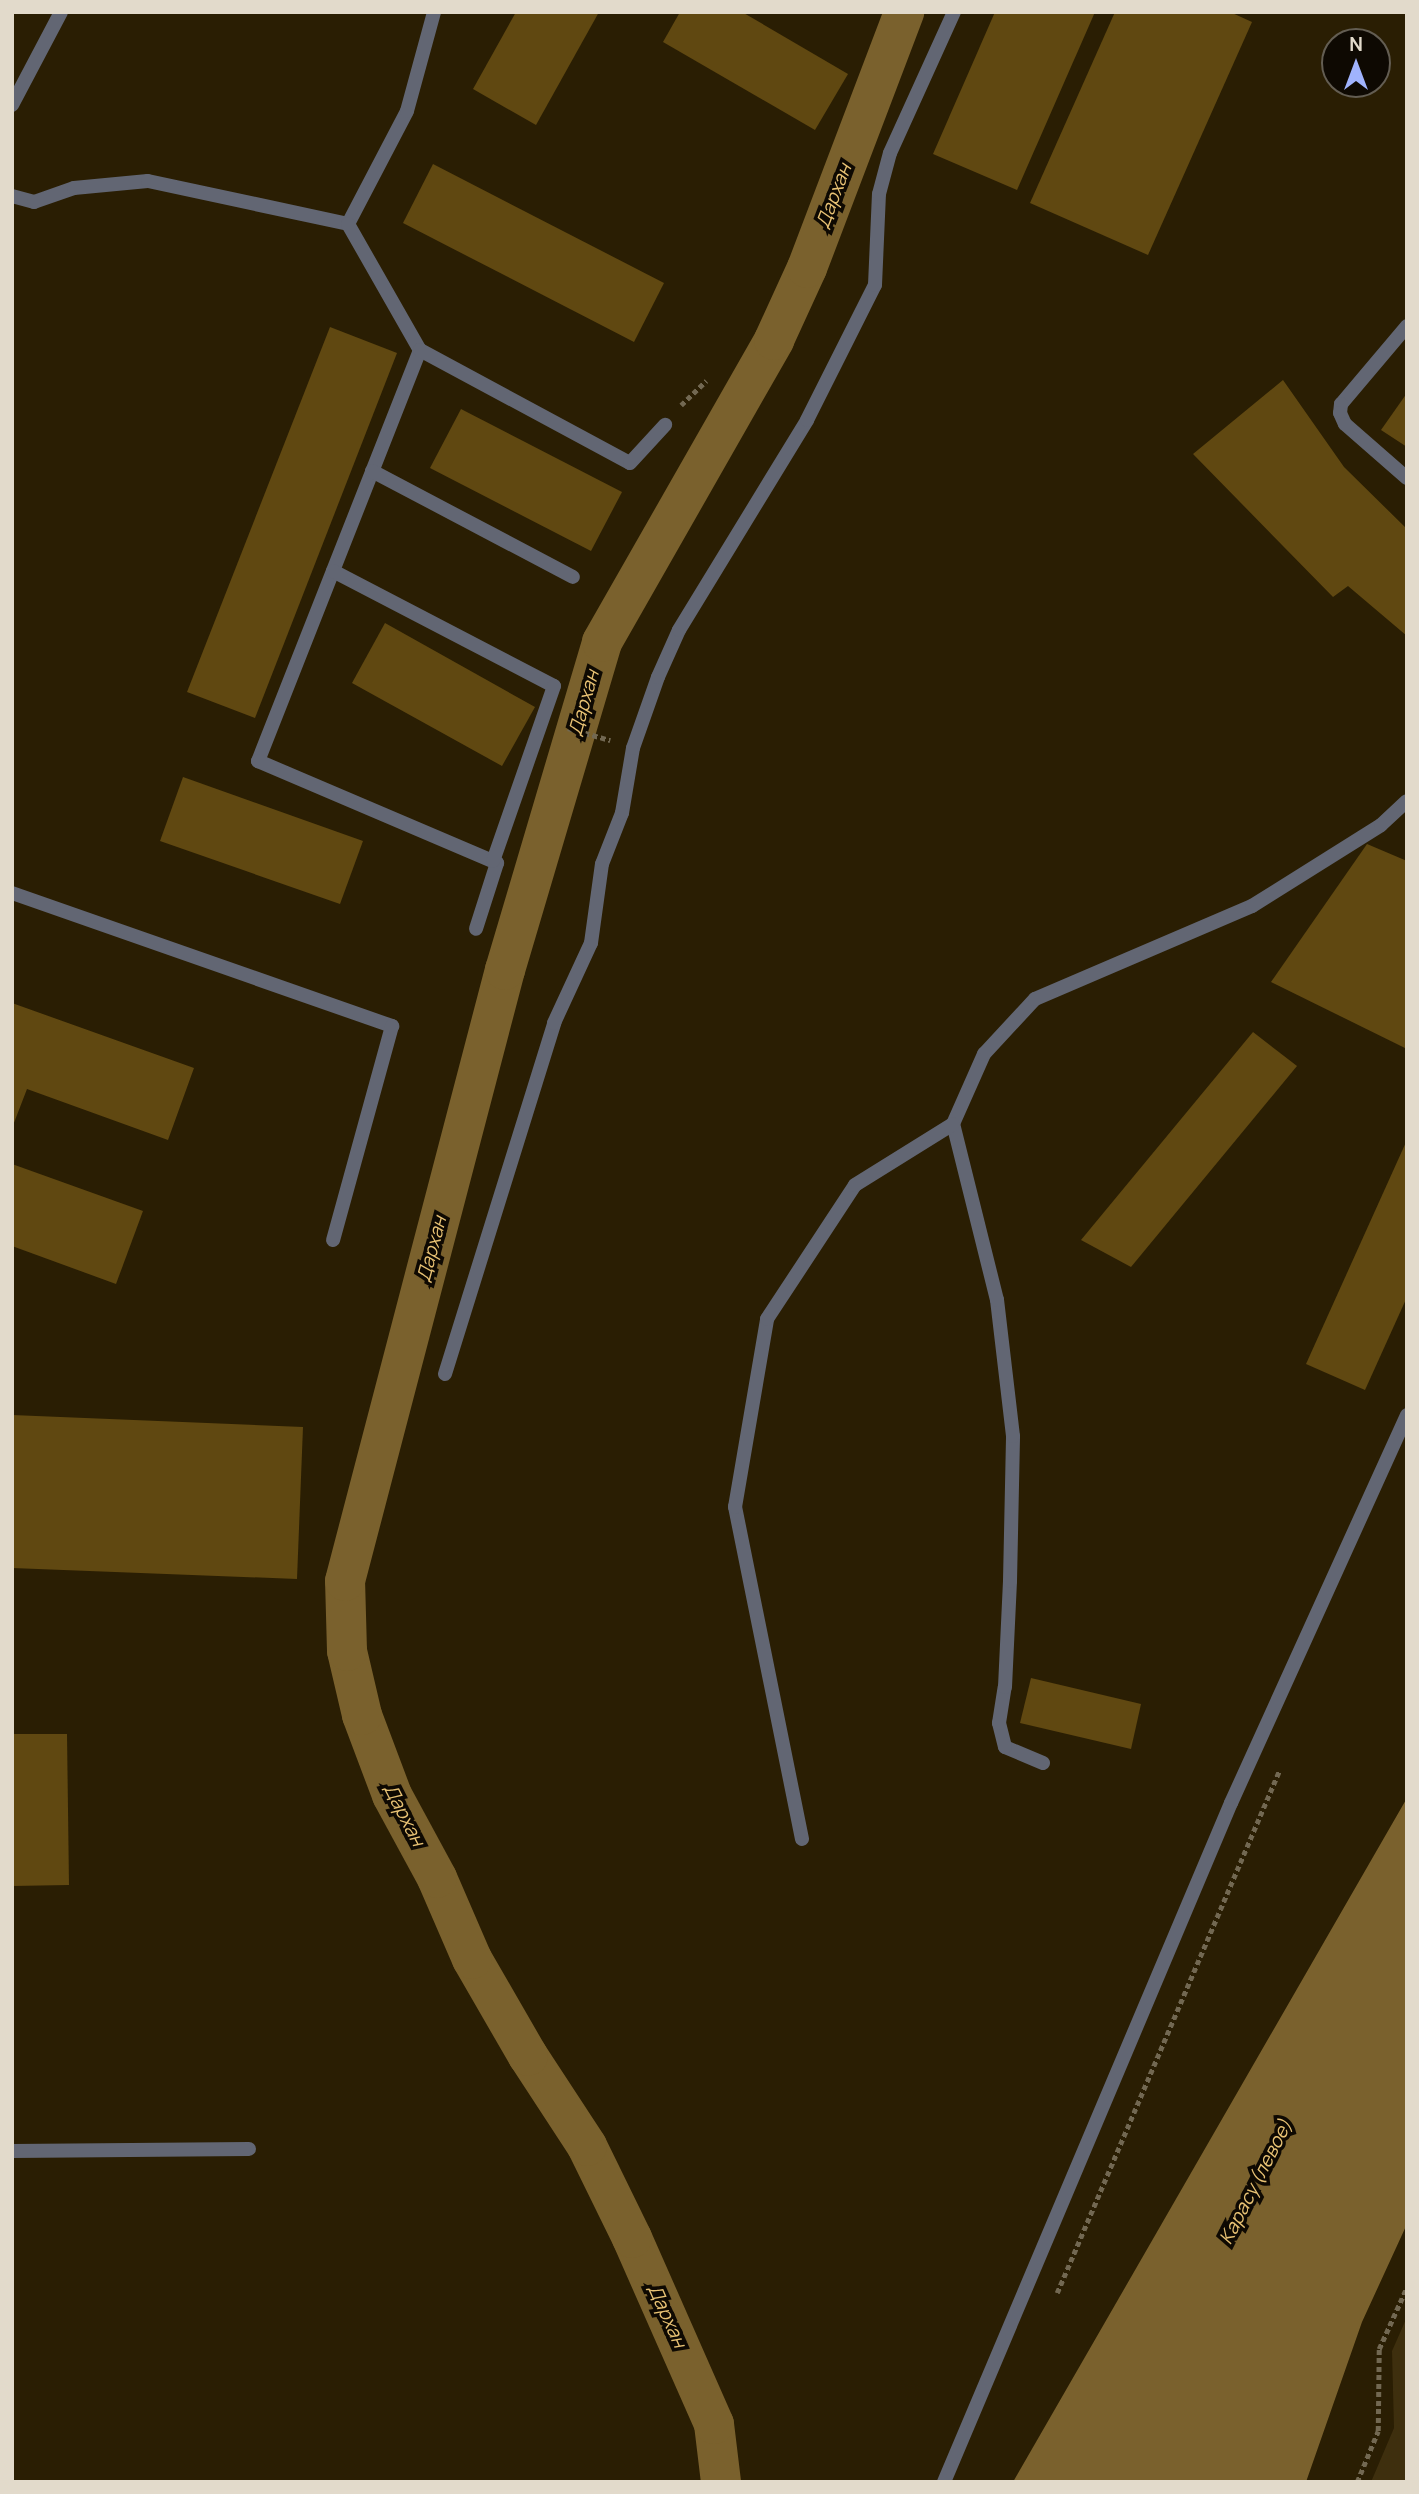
<!DOCTYPE html>
<meta charset="utf-8">
<style>
body{margin:0}
#map{position:relative;width:1419px;height:2494px;overflow:hidden;background:#2a1e03;font-family:Manrope,sans-serif}
div>[style]{position:absolute}
.green>*{inset:0;background:#3e2f0e}
.water>*{inset:0;background:#7a612d}
.canal>*{height:40px;margin:-20px;padding:0 20px;transform-origin:20px;border-radius:20px;background:#7a612d}
.building>*{inset:0;background:#604811}
.path>*{height:4.5px;margin-top:-2.25px;transform-origin:0;background:repeating-linear-gradient(90deg,#726852 0 5px,transparent 0 8.5px)}
.lane>*{height:14px;margin:-7px;padding:0 7px;transform-origin:7px;border-radius:7px;background:#626673}
.street>*{height:14px;margin:-7px;padding:0 7px;transform-origin:7px;border-radius:7px;background:#626673}
span{translate:-50% -50%;white-space:nowrap;text-align:center;line-height:1.15;-webkit-text-stroke:7px #0e0902;paint-order:stroke}
.water-label{font-size:19px;color:#e8c274;font-style:italic}
.frame{position:absolute;inset:0;border:14px solid #e2dacb;pointer-events:none}
.north{position:absolute;left:1321px;top:28px;width:70px;height:70px;box-sizing:border-box;background:#0e0902;border:2px solid #635d52;border-radius:50%;rotate:0deg;font-size:19px;font-weight:700;line-height:28px;text-align:center;color:#e2dacb}
.north::after{content:'';display:block;margin:auto;width:24px;height:32px;background:#a0b3fd;clip-path:polygon(50% 0,100% 100%,50% 72%,0 100%)}
</style>
<div id="map">
<div class="green">
<i style="clip-path:polygon(1407px 2317px,1407px 2482px,1371px 2482px,1394px 2428px,1392px 2351px)"></i>
</div>
<div class="water">
<i style="clip-path:polygon(1407px 1798px,1407px 2224px,1362px 2322px,1306px 2482px,1013px 2482px)"></i>
</div>
<div class="canal">
<i style="left:721px;top:2482px;width:58px;rotate:-96.9deg"></i>
<i style="left:714px;top:2424px;width:203px;rotate:-113.8deg"></i>
<i style="left:632px;top:2238px;width:102px;rotate:-116.1deg"></i>
<i style="left:587px;top:2146px;width:108px;rotate:-123.2deg"></i>
<i style="left:528px;top:2056px;width:112px;rotate:-120deg"></i>
<i style="left:472px;top:1959px;width:88px;rotate:-113.4deg"></i>
<i style="left:437px;top:1878px;width:94px;rotate:-118.5deg"></i>
<i style="left:392px;top:1795px;width:85px;rotate:-110.6deg"></i>
<i style="left:362px;top:1715px;width:66px;rotate:-103.2deg"></i>
<i style="left:347px;top:1651px;width:70px;rotate:-91.6deg"></i>
<i style="left:345px;top:1581px;width:632px;rotate:-75.33deg"></i>
<i style="left:505px;top:970px;width:342px;rotate:-73.5deg"></i>
<i style="left:602px;top:642px;width:348px;rotate:-60.3deg"></i>
<i style="left:774px;top:340px;width:79px;rotate:-65.4deg"></i>
<i style="left:807px;top:268px;width:274px;rotate:-69.2deg"></i>
</div>
<div class="building">
<i style="clip-path:polygon(516px 12px,599px 12px,536px 125px,473px 89px)"></i>
<i style="clip-path:polygon(680px 12px,742px 12px,848px 74px,815px 130px,663px 42px)"></i>
<i style="clip-path:polygon(995px 12px,1095px 12px,1017px 190px,933px 154px)"></i>
<i style="clip-path:polygon(1115px 12px,1230px 12px,1252px 22px,1148px 255px,1030px 203px)"></i>
<i style="clip-path:polygon(433px 164px,664px 283px,634px 342px,403px 223px)"></i>
<i style="clip-path:polygon(330px 327px,397px 353px,255px 718px,187px 692px)"></i>
<i style="clip-path:polygon(1283px 380px,1344px 467px,1407px 529px,1407px 636px,1348px 586px,1333px 597px,1193px 454px)"></i>
<i style="clip-path:polygon(1407px 393px,1407px 447px,1381px 430px)"></i>
<i style="clip-path:polygon(461px 409px,622px 492px,591px 551px,430px 468px)"></i>
<i style="clip-path:polygon(385px 623px,535px 707px,502px 766px,352px 683px)"></i>
<i style="clip-path:polygon(183px 777px,363px 841px,340px 904px,160px 841px)"></i>
<i style="clip-path:polygon(1367px 844px,1407px 861px,1407px 1049px,1271px 982px)"></i>
<i style="clip-path:polygon(12px 1003px,194px 1068px,168px 1140px,27px 1089px,12px 1128px)"></i>
<i style="clip-path:polygon(1253px 1032px,1297px 1066px,1131px 1267px,1081px 1240px)"></i>
<i style="clip-path:polygon(1407px 1140px,1407px 1297px,1365px 1390px,1306px 1364px)"></i>
<i style="clip-path:polygon(12px 1164px,143px 1211px,116px 1284px,12px 1246px)"></i>
<i style="clip-path:polygon(12px 1415px,303px 1427px,297px 1579px,12px 1568px)"></i>
<i style="clip-path:polygon(1031px 1678px,1141px 1704px,1131px 1749px,1020px 1723px)"></i>
<i style="clip-path:polygon(12px 1734px,67px 1734px,69px 1885px,12px 1886px)"></i>
</div>
<div class="path">
<i style="left:681px;top:405px;width:35px;rotate:-44deg"></i>
<i style="left:568px;top:728px;width:44px;rotate:15.9deg"></i>
<i style="left:1057px;top:2293px;width:569px;rotate:-66.95deg"></i>
<i style="left:1357px;top:2482px;width:55px;rotate:-67.6deg"></i>
<i style="left:1378px;top:2431px;width:82px;rotate:-89.3deg"></i>
<i style="left:1379px;top:2349px;width:68px;rotate:-65.7deg"></i>
</div>
<div class="lane">
<i style="left:1407px;top:326px;width:102px;rotate:130.2deg"></i>
<i style="left:1341px;top:404px;width:9px;rotate:96deg"></i>
<i style="left:1340px;top:413px;width:12px;rotate:66deg"></i>
<i style="left:1345px;top:424px;width:82px;rotate:41.1deg"></i>
<i style="left:12px;top:893px;width:403px;rotate:19.3deg"></i>
<i style="left:392px;top:1026px;width:222px;rotate:105.4deg"></i>
<i style="left:1043px;top:1763px;width:41px;rotate:-157.2deg"></i>
<i style="left:1005px;top:1747px;width:25px;rotate:-104deg"></i>
<i style="left:999px;top:1723px;width:36px;rotate:-81deg"></i>
<i style="left:1005px;top:1687px;width:106px;rotate:-87.3deg"></i>
<i style="left:1010px;top:1581px;width:145px;rotate:-88.8deg"></i>
<i style="left:1013px;top:1436px;width:137px;rotate:-96.7deg"></i>
<i style="left:997px;top:1300px;width:181px;rotate:-104deg"></i>
<i style="left:953px;top:1124px;width:77px;rotate:-66.1deg"></i>
<i style="left:984px;top:1054px;width:75px;rotate:-47.2deg"></i>
<i style="left:1035px;top:999px;width:236px;rotate:-23.2deg"></i>
<i style="left:1252px;top:906px;width:152px;rotate:-32.1deg"></i>
<i style="left:1381px;top:825px;width:35px;rotate:-43deg"></i>
</div>
<div class="street">
<i style="left:12px;top:105px;width:105px;rotate:-62.2deg"></i>
<i style="left:12px;top:196px;width:23px;rotate:15deg"></i>
<i style="left:34px;top:202px;width:42px;rotate:-19.3deg"></i>
<i style="left:74px;top:188px;width:74px;rotate:-5.4deg"></i>
<i style="left:148px;top:181px;width:205px;rotate:12.1deg"></i>
<i style="left:348px;top:224px;width:127px;rotate:-62.4deg"></i>
<i style="left:407px;top:111px;width:103px;rotate:-74.7deg"></i>
<i style="left:348px;top:224px;width:145px;rotate:60.3deg"></i>
<i style="left:420px;top:350px;width:442px;rotate:111.5deg"></i>
<i style="left:258px;top:761px;width:260px;rotate:23.1deg"></i>
<i style="left:497px;top:863px;width:69px;rotate:107.7deg"></i>
<i style="left:420px;top:350px;width:238px;rotate:28.3deg"></i>
<i style="left:630px;top:463px;width:52px;rotate:-47.4deg"></i>
<i style="left:372px;top:471px;width:227px;rotate:27.8deg"></i>
<i style="left:333px;top:571px;width:249px;rotate:27.5deg"></i>
<i style="left:554px;top:686px;width:185px;rotate:109.2deg"></i>
<i style="left:445px;top:1374px;width:368px;rotate:-72.7deg"></i>
<i style="left:554px;top:1023px;width:88px;rotate:-65.2deg"></i>
<i style="left:591px;top:943px;width:80px;rotate:-82.1deg"></i>
<i style="left:602px;top:864px;width:55px;rotate:-68.6deg"></i>
<i style="left:622px;top:813px;width:66px;rotate:-80.4deg"></i>
<i style="left:633px;top:748px;width:75px;rotate:-70.6deg"></i>
<i style="left:658px;top:677px;width:51px;rotate:-65.9deg"></i>
<i style="left:679px;top:630px;width:246px;rotate:-58.6deg"></i>
<i style="left:807px;top:420px;width:151px;rotate:-63.3deg"></i>
<i style="left:875px;top:285px;width:91px;rotate:-87.5deg"></i>
<i style="left:879px;top:194px;width:42px;rotate:-75deg"></i>
<i style="left:890px;top:153px;width:155px;rotate:-65.6deg"></i>
<i style="left:802px;top:1839px;width:339px;rotate:-101.4deg"></i>
<i style="left:735px;top:1507px;width:191px;rotate:-80.3deg"></i>
<i style="left:767px;top:1319px;width:160px;rotate:-56.7deg"></i>
<i style="left:855px;top:1185px;width:115px;rotate:-31.9deg"></i>
<i style="left:12px;top:2151px;width:237px;rotate:-0.5deg"></i>
<i style="left:944px;top:2482px;width:737px;rotate:-67.09deg"></i>
<i style="left:1231px;top:1803px;width:426px;rotate:-65.6deg"></i>
</div>
<div class="water-label">
<span style="left:834px;top:196px;rotate:-69deg">Дархан</span>
<span style="left:584px;top:703px;rotate:-74deg">Дархан</span>
<span style="left:432px;top:1249px;rotate:-75deg">Дархан</span>
<span style="left:404px;top:1815px;rotate:63deg">Дархан</span>
<span style="left:1256px;top:2182px;rotate:-63deg">Карасу (левое)</span>
<span style="left:667px;top:2316px;rotate:66deg">Дархан</span>
</div>
<div class="frame"></div>
<div class="north">N</div>
</div>
